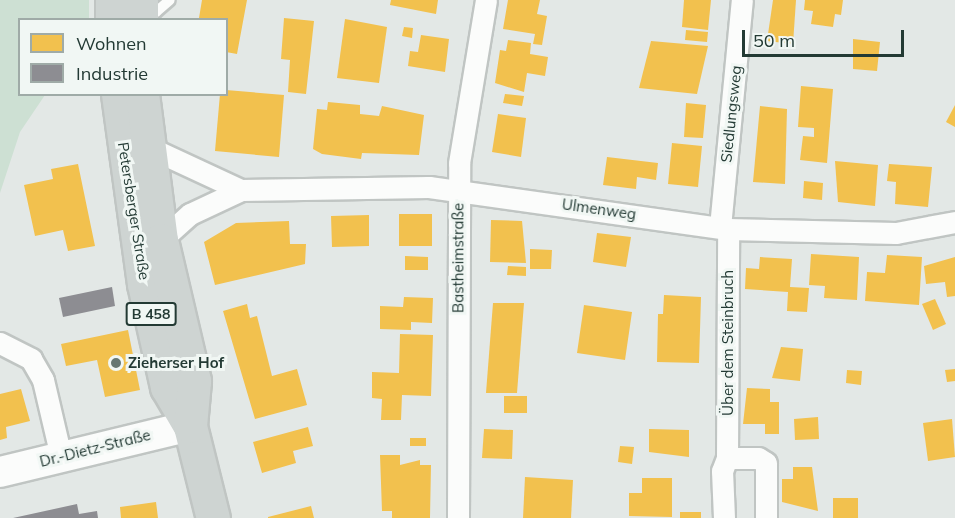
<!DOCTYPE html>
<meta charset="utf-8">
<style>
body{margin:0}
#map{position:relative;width:955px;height:518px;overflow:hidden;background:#e3e8e6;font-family:Mulish,sans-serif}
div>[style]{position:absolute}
.green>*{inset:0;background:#cde0d3}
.homes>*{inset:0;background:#f2c14e}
.industry>*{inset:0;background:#8d8d92}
.roads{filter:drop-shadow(2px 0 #c0c5c3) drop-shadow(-2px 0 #c0c5c3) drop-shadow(0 2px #c0c5c3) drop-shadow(0 -2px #c0c5c3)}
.service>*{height:10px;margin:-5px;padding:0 5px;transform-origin:5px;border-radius:5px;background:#fbfcfb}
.minor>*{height:21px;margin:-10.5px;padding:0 10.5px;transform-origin:10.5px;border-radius:10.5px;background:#fbfcfb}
.secondary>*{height:30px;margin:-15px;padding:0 15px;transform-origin:15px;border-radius:15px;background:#fbfcfb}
.primary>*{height:33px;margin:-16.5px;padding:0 16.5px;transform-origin:16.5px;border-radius:16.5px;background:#ced4d2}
.dots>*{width:16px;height:16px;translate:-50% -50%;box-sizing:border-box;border:3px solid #f1f7f4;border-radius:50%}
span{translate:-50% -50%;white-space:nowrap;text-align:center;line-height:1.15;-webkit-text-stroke:6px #f1f7f4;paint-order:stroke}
.shield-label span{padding:2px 4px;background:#f1f7f4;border:2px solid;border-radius:4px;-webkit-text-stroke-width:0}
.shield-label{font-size:14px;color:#233a34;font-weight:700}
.street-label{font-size:15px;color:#233a34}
.poi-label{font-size:15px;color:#233a34;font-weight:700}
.left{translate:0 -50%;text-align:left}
.legend{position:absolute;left:18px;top:18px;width:210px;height:78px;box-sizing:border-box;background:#f1f7f4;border:2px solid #9faba7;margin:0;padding:8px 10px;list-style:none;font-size:18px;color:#233a34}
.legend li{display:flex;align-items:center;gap:12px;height:30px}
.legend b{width:30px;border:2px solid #9faba7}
.scale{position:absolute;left:742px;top:30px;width:162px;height:27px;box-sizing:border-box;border:3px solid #233a34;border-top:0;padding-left:8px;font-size:18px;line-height:21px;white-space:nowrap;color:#233a34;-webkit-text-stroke:4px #f1f7f4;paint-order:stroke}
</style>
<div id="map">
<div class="green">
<i style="clip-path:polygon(0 0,89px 0,89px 19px,20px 20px,20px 94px,45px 95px,20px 132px,0 193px)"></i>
</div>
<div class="homes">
<i style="clip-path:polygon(202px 0,247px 0,237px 54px,226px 52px,226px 20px,199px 18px)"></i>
<i style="clip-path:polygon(391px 0,438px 0,436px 14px,390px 5px)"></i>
<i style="clip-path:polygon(508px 0,540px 0,537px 14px,547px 16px,542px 45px,533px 44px,535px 34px,503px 29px)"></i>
<i style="clip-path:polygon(684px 0,711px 0,708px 30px,682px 27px)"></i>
<i style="clip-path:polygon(773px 0,796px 0,793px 44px,767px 41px)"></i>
<i style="clip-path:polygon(805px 0,843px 0,841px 15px,835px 14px,833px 27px,811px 24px,813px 11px,804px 10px)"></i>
<i style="clip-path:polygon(284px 18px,314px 21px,306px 94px,288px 92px,290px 60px,281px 59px)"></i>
<i style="clip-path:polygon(345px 19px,387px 27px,379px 83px,337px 78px)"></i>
<i style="clip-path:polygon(404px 27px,413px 28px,412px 38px,402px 36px)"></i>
<i style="clip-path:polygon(686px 30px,708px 32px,707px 42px,685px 40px)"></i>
<i style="clip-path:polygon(421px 35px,449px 39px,445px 72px,408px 66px,410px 51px,418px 52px)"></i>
<i style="clip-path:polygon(853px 39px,880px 42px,877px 71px,853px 69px)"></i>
<i style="clip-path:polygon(508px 40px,531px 43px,530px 54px,548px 57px,545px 76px,527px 73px,524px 92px,495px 83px,500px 50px,506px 51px)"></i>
<i style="clip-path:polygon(651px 41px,708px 46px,697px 94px,639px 88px)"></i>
<i style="clip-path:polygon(801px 86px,833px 89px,827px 163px,800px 160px,803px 136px,814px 137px,814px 128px,798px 127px)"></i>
<i style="clip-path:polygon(226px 90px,284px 95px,279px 157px,215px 151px,220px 94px)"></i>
<i style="clip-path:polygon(505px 94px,524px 96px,522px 106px,503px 103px)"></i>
<i style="clip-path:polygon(328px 102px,360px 105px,360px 114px,379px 116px,382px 106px,424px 115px,419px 155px,362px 153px,361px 159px,322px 154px,313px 149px,317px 109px,327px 110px)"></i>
<i style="clip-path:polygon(686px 103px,706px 105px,703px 138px,684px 137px)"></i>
<i style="clip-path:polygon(955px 105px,955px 127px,946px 122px)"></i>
<i style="clip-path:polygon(760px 106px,787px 109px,785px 184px,753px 182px)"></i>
<i style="clip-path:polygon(498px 114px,526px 118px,521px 157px,492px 152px)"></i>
<i style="clip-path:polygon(672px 143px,702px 146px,698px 187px,668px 184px)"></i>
<i style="clip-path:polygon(607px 157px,658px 163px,656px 180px,637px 177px,636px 189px,603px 185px)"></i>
<i style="clip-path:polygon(835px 161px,878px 165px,875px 206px,838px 202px)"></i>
<i style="clip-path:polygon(78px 164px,95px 246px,68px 251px,63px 230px,35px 236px,24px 185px,53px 179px,51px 169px)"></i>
<i style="clip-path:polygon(889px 164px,932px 167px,928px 207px,895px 204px,896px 182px,887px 181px)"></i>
<i style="clip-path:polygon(804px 181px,823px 183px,822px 200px,803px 198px)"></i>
<i style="clip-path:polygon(399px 214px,432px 214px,432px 246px,399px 246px)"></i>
<i style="clip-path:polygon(369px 215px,369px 246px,332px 247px,331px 216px)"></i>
<i style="clip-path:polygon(491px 220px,522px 221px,526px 263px,490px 262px)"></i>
<i style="clip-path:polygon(289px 221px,290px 244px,306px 244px,305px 264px,215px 285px,204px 242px,236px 223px)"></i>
<i style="clip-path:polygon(597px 233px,631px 237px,626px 267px,593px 262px)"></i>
<i style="clip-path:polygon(530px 249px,552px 250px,551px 269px,530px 269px)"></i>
<i style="clip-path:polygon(811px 254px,859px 257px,857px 300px,824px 298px,825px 286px,809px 285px)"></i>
<i style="clip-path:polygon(887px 255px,922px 257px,919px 305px,865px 301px,867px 272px,885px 273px)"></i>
<i style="clip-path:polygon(405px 256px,428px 257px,428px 270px,405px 270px)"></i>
<i style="clip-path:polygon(760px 257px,792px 259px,790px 287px,809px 288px,807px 312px,787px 311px,788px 292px,745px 289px,746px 268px,759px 269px)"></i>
<i style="clip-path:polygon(955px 257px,955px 296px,947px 297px,945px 282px,926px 284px,924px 266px)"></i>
<i style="clip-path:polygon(508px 266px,526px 267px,526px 276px,507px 275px)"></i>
<i style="clip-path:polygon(664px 295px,701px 297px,699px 363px,657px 362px,658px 314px,663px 314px)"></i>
<i style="clip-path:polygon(404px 297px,433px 298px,432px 323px,411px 322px,411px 330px,380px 329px,380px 306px,403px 307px)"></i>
<i style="clip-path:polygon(935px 299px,946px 324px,933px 330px,922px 304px)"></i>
<i style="clip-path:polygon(493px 303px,524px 303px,517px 393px,486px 393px)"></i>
<i style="clip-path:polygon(247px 304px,250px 318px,257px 316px,272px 376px,297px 369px,307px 405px,255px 419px,223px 311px)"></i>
<i style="clip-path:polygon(584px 305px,632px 312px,625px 360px,577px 353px)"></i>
<i style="clip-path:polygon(128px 330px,140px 390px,105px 397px,97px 360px,66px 366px,61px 344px)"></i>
<i style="clip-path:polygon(400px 334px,433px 335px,431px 396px,402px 395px,401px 420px,381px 420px,382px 399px,372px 398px,372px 372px,399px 373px)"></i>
<i style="clip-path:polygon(781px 347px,803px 349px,800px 381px,772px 378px)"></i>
<i style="clip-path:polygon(955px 369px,955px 381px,947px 382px,945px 370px)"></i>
<i style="clip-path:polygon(847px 370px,862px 371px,861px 385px,846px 383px)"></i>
<i style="clip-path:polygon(747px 388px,770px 389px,770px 402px,779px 402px,779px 434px,765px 434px,765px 424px,743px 424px)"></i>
<i style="clip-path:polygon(21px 389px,30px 421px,6px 427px,7px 438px,0 440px,0 394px)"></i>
<i style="clip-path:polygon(504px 396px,527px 396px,527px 413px,504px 413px)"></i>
<i style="clip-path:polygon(818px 417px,819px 439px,795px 440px,794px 419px)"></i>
<i style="clip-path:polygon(952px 419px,955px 457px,928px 461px,923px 423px)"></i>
<i style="clip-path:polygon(308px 427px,313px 446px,293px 451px,296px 463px,262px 473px,253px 442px)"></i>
<i style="clip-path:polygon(484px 429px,513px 430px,512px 459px,482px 458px)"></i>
<i style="clip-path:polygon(649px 429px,689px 430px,689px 457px,649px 452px)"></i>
<i style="clip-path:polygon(410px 438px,426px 438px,426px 446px,410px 446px)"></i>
<i style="clip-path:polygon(620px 446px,634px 447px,632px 464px,618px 462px)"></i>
<i style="clip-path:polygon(380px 455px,400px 455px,400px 465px,420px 460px,420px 465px,431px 465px,430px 518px,392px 518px,392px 511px,382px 511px)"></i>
<i style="clip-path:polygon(793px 467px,812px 467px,818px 511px,782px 502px,782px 479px,793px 479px)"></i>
<i style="clip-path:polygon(525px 477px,573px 480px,571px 518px,523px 518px)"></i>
<i style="clip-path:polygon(642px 478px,672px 478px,672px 517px,629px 516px,629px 493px,642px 493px)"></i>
<i style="clip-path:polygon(833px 498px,858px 498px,858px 518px,833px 518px)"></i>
<i style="clip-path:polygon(156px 502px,158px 518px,121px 518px,120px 507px)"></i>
<i style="clip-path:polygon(311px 506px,314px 518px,268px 518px,268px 517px)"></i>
<i style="clip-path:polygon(680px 512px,701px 512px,701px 518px,680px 518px)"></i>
</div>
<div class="industry">
<i style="clip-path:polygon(112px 287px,115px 306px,63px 317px,59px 298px)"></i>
<i style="clip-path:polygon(77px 504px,79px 514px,97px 511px,98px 518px,13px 518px)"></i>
</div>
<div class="roads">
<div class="service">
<i style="left:145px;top:12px;width:11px"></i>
<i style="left:156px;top:12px;width:18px;rotate:-41deg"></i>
</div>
<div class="minor">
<i style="left:146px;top:146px;width:105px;rotate:24.9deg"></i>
<i style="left:241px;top:190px;width:188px;rotate:-0.9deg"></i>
<i style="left:429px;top:187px;width:302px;rotate:8deg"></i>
<i style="left:728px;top:229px;width:168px;rotate:1.4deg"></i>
<i style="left:896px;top:233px;width:60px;rotate:-10.6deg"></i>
<i style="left:720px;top:227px;width:228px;rotate:-84.5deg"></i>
<i style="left:161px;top:240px;width:39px;rotate:-42deg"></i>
<i style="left:190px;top:214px;width:56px;rotate:-25.2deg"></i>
<i style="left:0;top:343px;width:35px;rotate:27deg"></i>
<i style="left:31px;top:359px;width:24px;rotate:60deg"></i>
<i style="left:43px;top:380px;width:79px;rotate:76.8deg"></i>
<i style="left:727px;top:458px;width:229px;rotate:-89.7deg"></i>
<i style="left:458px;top:518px;width:355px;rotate:-89.8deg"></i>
<i style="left:459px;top:163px;width:165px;rotate:-80.6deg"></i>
<i style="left:724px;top:518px;width:47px;rotate:-92.4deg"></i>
<i style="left:722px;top:471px;width:14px;rotate:-69deg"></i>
<i style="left:727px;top:458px;width:31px"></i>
<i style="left:758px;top:458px;width:9px;rotate:32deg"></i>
<i style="left:766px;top:463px;width:55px;rotate:90deg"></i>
</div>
<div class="secondary">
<i style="left:0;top:472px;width:195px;rotate:-13.6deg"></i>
</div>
<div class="primary">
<i style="left:112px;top:20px;width:20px;rotate:-90deg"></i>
<i style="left:141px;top:20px;width:20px;rotate:-90deg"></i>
<i style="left:118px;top:94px;width:192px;rotate:82.2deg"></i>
<i style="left:144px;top:284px;width:106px;rotate:77.4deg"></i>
<i style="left:167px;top:387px;width:45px;rotate:59.5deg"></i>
<i style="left:190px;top:426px;width:95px;rotate:76deg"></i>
<i style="left:142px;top:94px;width:147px;rotate:82.6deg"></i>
<i style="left:161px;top:240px;width:145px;rotate:76.8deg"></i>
<i style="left:194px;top:381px;width:45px;rotate:95.1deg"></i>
</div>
</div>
<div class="dots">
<i style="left:116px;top:363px;background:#667772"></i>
</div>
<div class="shield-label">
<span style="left:151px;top:314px">B 458</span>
</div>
<div class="street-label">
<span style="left:731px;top:114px;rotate:-84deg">Siedlungsweg</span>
<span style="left:599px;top:209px;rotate:8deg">Ulmenweg</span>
<span style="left:134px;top:211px;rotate:81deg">Petersberger Straße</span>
<span style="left:458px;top:258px;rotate:-90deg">Bastheimstraße</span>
<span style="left:728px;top:343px;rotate:-90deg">Über dem Steinbruch</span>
<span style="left:95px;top:448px;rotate:-14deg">Dr.-Dietz-Straße</span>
</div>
<div class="poi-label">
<span class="left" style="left:128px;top:363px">Zieherser Hof</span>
</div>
<ul class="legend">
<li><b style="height:16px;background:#f2c14e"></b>Wohnen</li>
<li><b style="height:16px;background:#8d8d92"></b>Industrie</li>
</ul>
<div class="scale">50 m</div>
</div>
